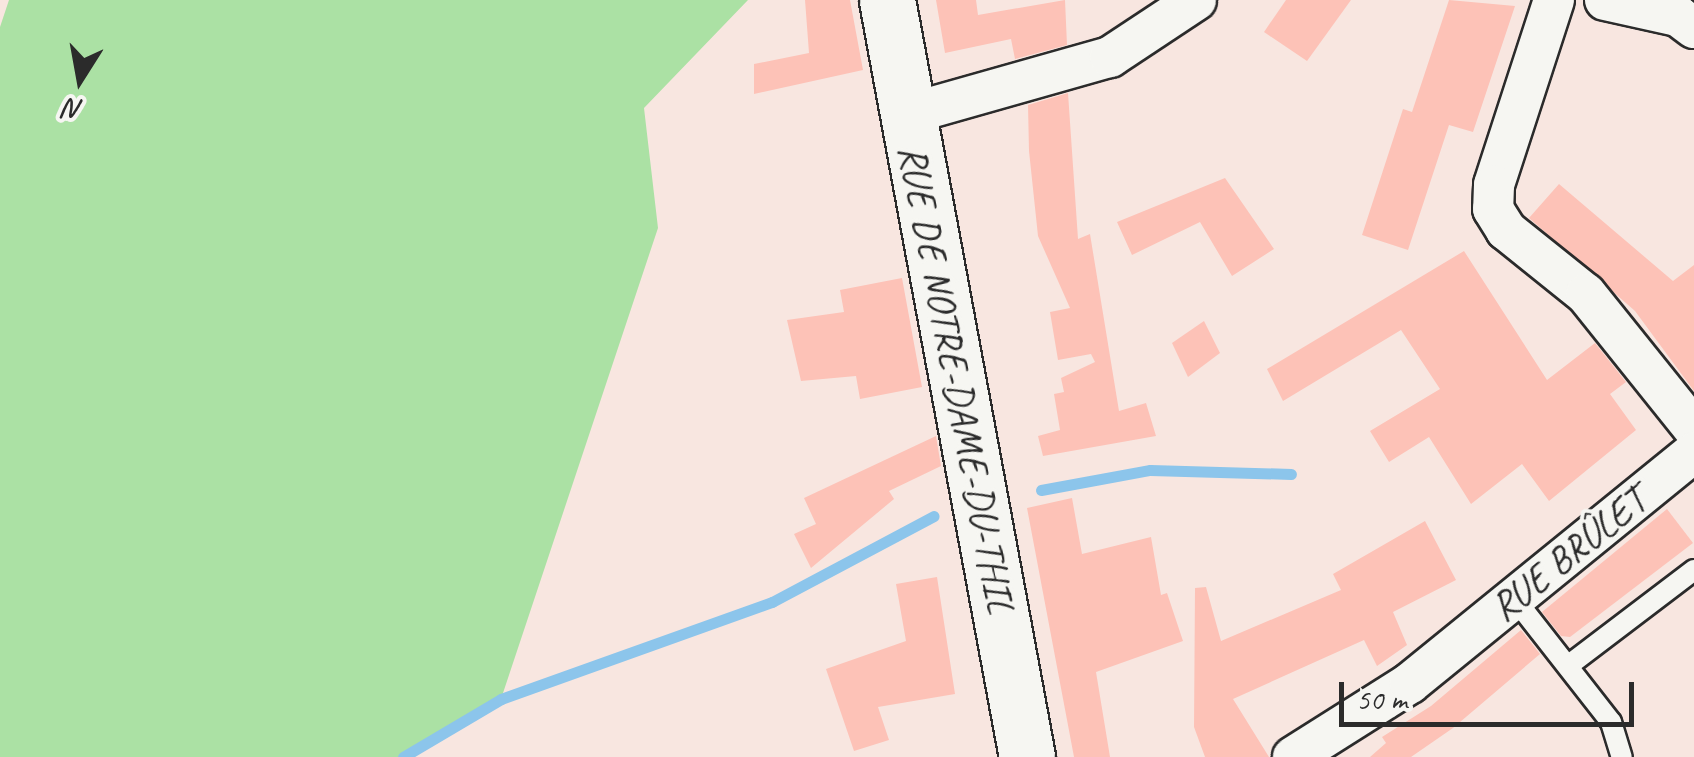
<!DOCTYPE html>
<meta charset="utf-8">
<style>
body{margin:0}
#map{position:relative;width:1694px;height:757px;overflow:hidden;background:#f8e6e0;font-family:Caveat,sans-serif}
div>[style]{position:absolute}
.green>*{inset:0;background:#abe1a4}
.stream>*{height:11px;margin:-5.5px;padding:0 5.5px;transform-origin:5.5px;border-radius:5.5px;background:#8cc5eb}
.building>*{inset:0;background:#fdc2b7}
.roads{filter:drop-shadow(2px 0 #2b2b2b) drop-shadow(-2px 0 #2b2b2b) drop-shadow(0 2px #2b2b2b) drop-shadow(0 -2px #2b2b2b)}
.lane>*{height:20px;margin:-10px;padding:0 10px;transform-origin:10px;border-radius:10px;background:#f6f6f2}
.street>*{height:40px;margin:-20px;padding:0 20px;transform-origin:20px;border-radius:20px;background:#f6f6f2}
.secondary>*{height:55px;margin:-27.5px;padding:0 27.5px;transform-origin:27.5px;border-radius:27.5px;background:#f6f6f2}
span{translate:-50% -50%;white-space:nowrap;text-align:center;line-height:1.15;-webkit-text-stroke:8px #f6f6f2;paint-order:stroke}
.street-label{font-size:40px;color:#2b2b2b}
.north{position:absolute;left:30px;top:30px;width:100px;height:100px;-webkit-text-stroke:8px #f6f6f2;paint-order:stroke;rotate:191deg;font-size:28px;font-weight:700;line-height:40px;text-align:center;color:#2b2b2b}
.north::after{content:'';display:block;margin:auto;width:35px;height:45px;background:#2b2b2b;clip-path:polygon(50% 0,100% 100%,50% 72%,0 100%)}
.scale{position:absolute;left:1339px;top:682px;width:295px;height:45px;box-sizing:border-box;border:5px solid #2b2b2b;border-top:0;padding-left:12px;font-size:30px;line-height:35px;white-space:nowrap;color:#2b2b2b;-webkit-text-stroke:8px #f6f6f2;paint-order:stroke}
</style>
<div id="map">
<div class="green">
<i style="clip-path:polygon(9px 0,748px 0,644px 108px,658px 228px,501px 699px,400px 757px,0 757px,0 27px)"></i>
</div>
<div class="stream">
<i style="left:1041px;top:490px;width:111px;rotate:-10.4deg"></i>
<i style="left:1150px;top:470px;width:141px;rotate:1.6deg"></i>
<i style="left:403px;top:757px;width:114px;rotate:-30.6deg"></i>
<i style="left:501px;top:699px;width:288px;rotate:-19.7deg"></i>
<i style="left:772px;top:602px;width:183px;rotate:-28deg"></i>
</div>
<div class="building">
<i style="clip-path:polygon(805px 0,850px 0,863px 70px,754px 94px,754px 64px,809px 53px)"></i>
<i style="clip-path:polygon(936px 0,976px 0,978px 15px,1065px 0,1067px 45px,1015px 59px,1011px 39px,945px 53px)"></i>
<i style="clip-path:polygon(1286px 0,1351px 0,1307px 61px,1264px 32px)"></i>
<i style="clip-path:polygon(1449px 0,1515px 6px,1473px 132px,1449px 125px,1408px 250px,1362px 235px,1403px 109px,1412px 112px)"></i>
<i style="clip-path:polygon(1068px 93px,1078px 239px,1090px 234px,1119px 411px,1146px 403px,1156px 436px,1043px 456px,1038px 436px,1060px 430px,1054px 394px,1064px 392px,1061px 378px,1095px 362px,1091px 354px,1058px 360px,1050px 312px,1070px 308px,1038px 236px,1029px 151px,1028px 105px)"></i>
<i style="clip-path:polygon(1225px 178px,1274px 249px,1232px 276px,1200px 222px,1132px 255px,1117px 222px)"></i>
<i style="clip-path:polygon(1559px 184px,1673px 281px,1694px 265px,1694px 391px,1635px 311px,1529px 218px)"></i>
<i style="clip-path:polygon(1464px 251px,1547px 380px,1595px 343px,1626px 382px,1610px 394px,1636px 430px,1549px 501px,1522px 464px,1471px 504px,1429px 437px,1389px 462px,1370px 431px,1440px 389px,1401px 330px,1283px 401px,1267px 369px)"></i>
<i style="clip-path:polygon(902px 278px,922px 387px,860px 399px,856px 376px,801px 381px,787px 320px,844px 312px,840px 290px)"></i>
<i style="clip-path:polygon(1204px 321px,1220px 353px,1188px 377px,1172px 343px)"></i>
<i style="clip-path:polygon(936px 436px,941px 466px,889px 491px,894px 499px,811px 568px,794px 534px,816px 524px,804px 498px)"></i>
<i style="clip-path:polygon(1072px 498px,1082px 554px,1151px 537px,1161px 595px,1167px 593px,1183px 641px,1096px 672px,1110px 757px,1074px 757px,1027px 508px)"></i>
<i style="clip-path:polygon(1667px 509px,1693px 543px,1570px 637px,1561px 636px,1542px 612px)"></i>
<i style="clip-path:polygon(1425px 521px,1456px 580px,1393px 612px,1407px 645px,1377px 666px,1364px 640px,1233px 699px,1269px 757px,1205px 757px,1194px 727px,1195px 588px,1206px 587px,1221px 641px,1341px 590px,1333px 574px)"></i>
<i style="clip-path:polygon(937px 577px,955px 694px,878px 707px,889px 740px,854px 751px,826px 669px,906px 641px,896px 584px)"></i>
<i style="clip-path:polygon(1521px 630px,1540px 654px,1453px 728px,1411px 757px,1370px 757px,1386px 743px,1382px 737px,1431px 706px)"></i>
</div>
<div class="roads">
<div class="lane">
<i style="left:1514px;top:598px;width:157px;rotate:52deg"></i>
<i style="left:1611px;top:722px;width:37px;rotate:73deg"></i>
<i style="left:1569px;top:665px;width:157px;rotate:-37.2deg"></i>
</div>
<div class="street">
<i style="left:1554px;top:0;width:194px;rotate:108deg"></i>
<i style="left:1494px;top:185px;width:24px;rotate:92deg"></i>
<i style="left:1493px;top:209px;width:25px;rotate:58deg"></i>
<i style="left:1506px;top:230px;width:102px;rotate:38.7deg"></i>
<i style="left:1586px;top:294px;width:173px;rotate:51.3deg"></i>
<i style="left:1605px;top:0;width:75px;rotate:12.4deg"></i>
<i style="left:1678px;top:16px;width:20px;rotate:37deg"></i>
<i style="left:908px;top:114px;width:210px;rotate:-15.8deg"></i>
<i style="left:1110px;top:57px;width:103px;rotate:-33.5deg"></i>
<i style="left:1293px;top:757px;width:138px;rotate:-32.3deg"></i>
<i style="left:1410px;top:683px;width:366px;rotate:-39.1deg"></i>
</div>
<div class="secondary">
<i style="left:887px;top:0;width:770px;rotate:79.52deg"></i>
</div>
</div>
<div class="street-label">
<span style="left:957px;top:379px;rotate:79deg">RUE DE NOTRE-DAME-DU-THIL</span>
<span style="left:1568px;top:554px;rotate:-39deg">RUE BRÛLET</span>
</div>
<div class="north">N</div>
<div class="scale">50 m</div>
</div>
